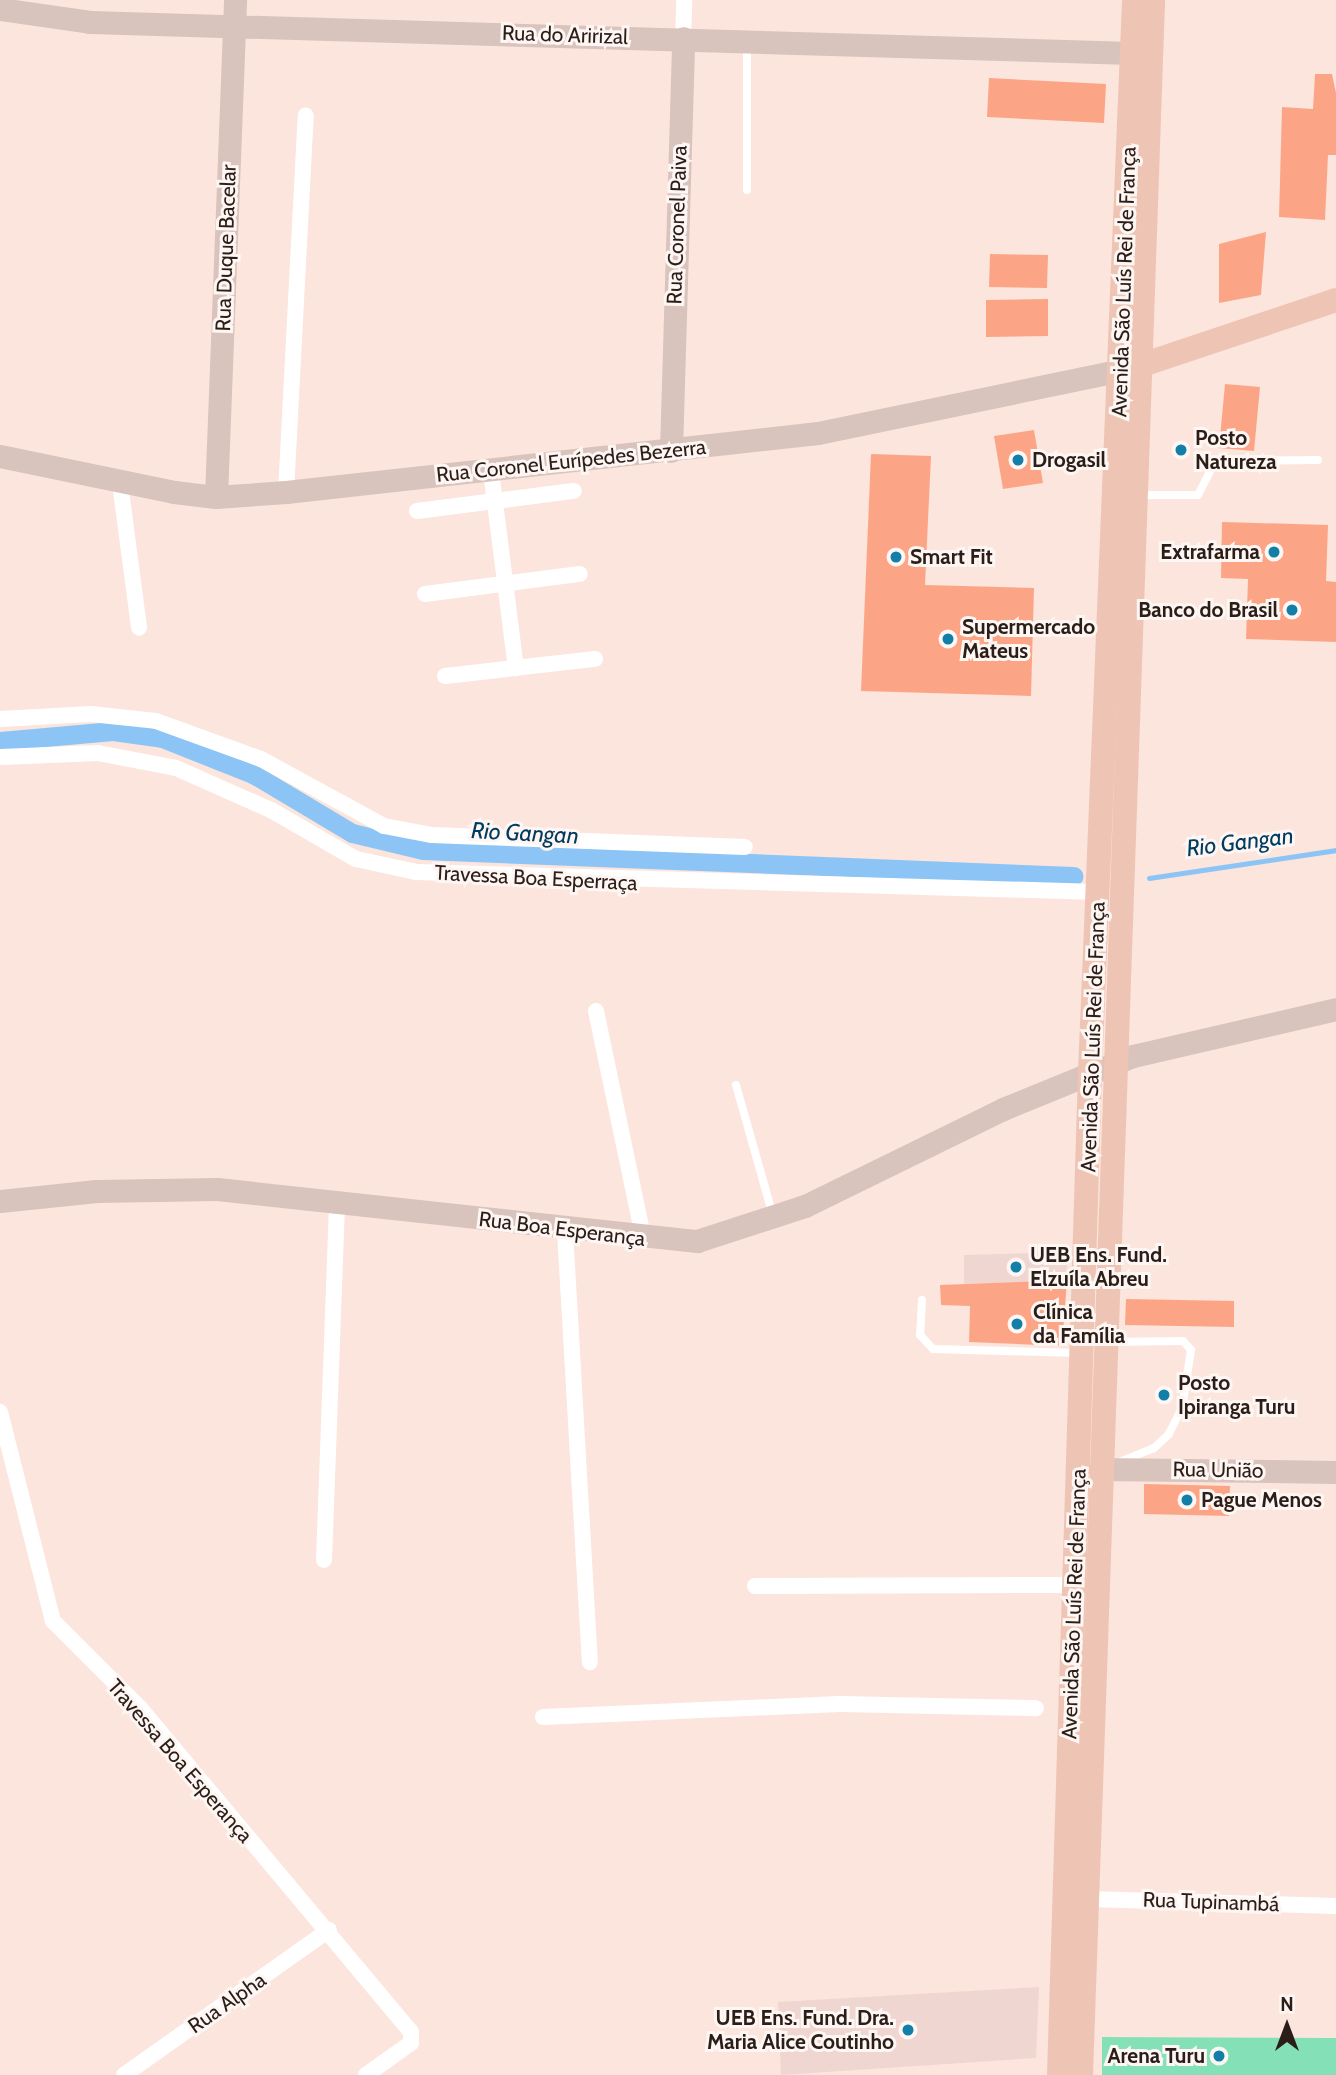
<!DOCTYPE html>
<meta charset="utf-8">
<style>
body{margin:0}
#map{position:relative;width:1336px;height:2075px;overflow:hidden;background:#fce5dd;font-family:Cabin,sans-serif}
div>[style]{position:absolute}
.education>*{inset:0;background:#f0d6d1}
.green>*{inset:0;background:#84e1b7}
.stream>*{height:5px;margin:-2.5px;padding:0 2.5px;transform-origin:2.5px;border-radius:2.5px;background:#8cc5f5}
.canal>*{height:19px;margin:-9.5px;padding:0 9.5px;transform-origin:9.5px;border-radius:9.5px;background:#8cc5f5}
.building>*{inset:0;background:#fca586}
.lane>*{height:8px;margin:-4px;padding:0 4px;transform-origin:4px;border-radius:4px;background:#fff}
.street>*{height:16px;margin:-8px;padding:0 8px;transform-origin:8px;border-radius:8px;background:#fff}
.secondary>*{height:23px;margin:-11.5px;padding:0 11.5px;transform-origin:11.5px;border-radius:11.5px;background:#d8c3bd}
.primary>*{height:24px;margin:-12px;padding:0 12px;transform-origin:12px;border-radius:12px;background:#eec5b4}
.dots>*{width:19px;height:19px;translate:-50% -50%;box-sizing:border-box;border:4px solid #fef6f3;border-radius:50%}
span{translate:-50% -50%;white-space:nowrap;text-align:center;line-height:1.15;-webkit-text-stroke:6px #fef6f3;paint-order:stroke}
.street-label{font-size:21px;color:#2b1e19}
.poi-label{font-size:21px;color:#2b1e19;font-weight:700}
.left{translate:0 -50%;text-align:left}
.right{translate:-100% -50%;text-align:right}
.water-label{font-size:23px;color:#003b60;font-style:italic}
.north{position:absolute;left:1252px;top:1991px;width:70px;height:70px;-webkit-text-stroke:5px #fef6f3;paint-order:stroke;rotate:0deg;font-size:19px;font-weight:700;line-height:28px;text-align:center;color:#2b1e19}
.north::after{content:'';display:block;margin:auto;width:24px;height:32px;background:#2b1e19;clip-path:polygon(50% 0,100% 100%,50% 72%,0 100%)}
</style>
<div id="map">
<div class="education">
<i style="clip-path:polygon(1067px 1252px,1067px 1280px,964px 1284px,964px 1255px)"></i>
<i style="clip-path:polygon(1039px 1987px,1036px 2058px,781px 2075px,778px 2002px)"></i>
</div>
<div class="green">
<i style="clip-path:polygon(1102px 2037px,1336px 2038px,1336px 2075px,1102px 2075px)"></i>
</div>
<div class="stream">
<i style="left:1149px;top:878px;width:189px;rotate:-8.5deg"></i>
</div>
<div class="canal">
<i style="left:0;top:741px;width:113px;rotate:-5.1deg"></i>
<i style="left:113px;top:731px;width:49px;rotate:8.1deg"></i>
<i style="left:162px;top:738px;width:98px;rotate:21.6deg"></i>
<i style="left:253px;top:774px;width:115px;rotate:30.8deg"></i>
<i style="left:352px;top:833px;width:73px;rotate:13.5deg"></i>
<i style="left:423px;top:850px;width:651px;rotate:2.29deg"></i>
</div>
<div class="building">
<i style="clip-path:polygon(1315px 74px,1332px 74px,1336px 93px,1336px 155px,1328px 155px,1325px 220px,1279px 217px,1282px 107px,1313px 109px)"></i>
<i style="clip-path:polygon(989px 78px,1106px 84px,1104px 123px,987px 117px)"></i>
<i style="clip-path:polygon(1266px 232px,1261px 295px,1219px 303px,1219px 244px)"></i>
<i style="clip-path:polygon(990px 254px,1048px 255px,1047px 288px,989px 287px)"></i>
<i style="clip-path:polygon(1048px 299px,1048px 336px,986px 337px,986px 300px)"></i>
<i style="clip-path:polygon(1225px 384px,1260px 387px,1254px 451px,1219px 448px)"></i>
<i style="clip-path:polygon(1034px 430px,1043px 483px,1003px 489px,994px 436px)"></i>
<i style="clip-path:polygon(871px 454px,931px 456px,925px 585px,1034px 588px,1031px 696px,861px 691px)"></i>
<i style="clip-path:polygon(1222px 522px,1328px 525px,1326px 581px,1336px 582px,1336px 642px,1246px 639px,1248px 579px,1221px 578px)"></i>
<i style="clip-path:polygon(1067px 1280px,1062px 1346px,969px 1342px,970px 1306px,941px 1305px,940px 1285px)"></i>
<i style="clip-path:polygon(1126px 1299px,1234px 1301px,1234px 1327px,1125px 1325px)"></i>
<i style="clip-path:polygon(1144px 1484px,1230px 1486px,1229px 1516px,1144px 1514px)"></i>
</div>
<div class="lane">
<i style="left:747px;top:190px;width:147px;rotate:-90deg"></i>
<i style="left:1139px;top:495px;width:59px"></i>
<i style="left:1198px;top:495px;width:38px;rotate:-63deg"></i>
<i style="left:1215px;top:461px;width:103px;rotate:-0.6deg"></i>
<i style="left:736px;top:1085px;width:136px;rotate:74.2deg"></i>
<i style="left:922px;top:1300px;width:35px;rotate:93deg"></i>
<i style="left:920px;top:1335px;width:19px;rotate:47deg"></i>
<i style="left:933px;top:1349px;width:146px;rotate:1.6deg"></i>
<i style="left:1109px;top:1342px;width:74px;rotate:-0.8deg"></i>
<i style="left:1183px;top:1341px;width:12px;rotate:48deg"></i>
<i style="left:1191px;top:1350px;width:59px;rotate:98.8deg"></i>
<i style="left:1182px;top:1408px;width:29px;rotate:117deg"></i>
<i style="left:1169px;top:1434px;width:21px;rotate:137deg"></i>
<i style="left:1154px;top:1448px;width:37px;rotate:158deg"></i>
</div>
<div class="street">
<i style="left:683px;top:38px;width:38px;rotate:-88deg"></i>
<i style="left:491px;top:471px;width:199px;rotate:82.8deg"></i>
<i style="left:120px;top:483px;width:146px;rotate:82.5deg"></i>
<i style="left:286px;top:492px;width:377px;rotate:-87deg"></i>
<i style="left:417px;top:511px;width:158px;rotate:-7.3deg"></i>
<i style="left:425px;top:594px;width:156px;rotate:-7.4deg"></i>
<i style="left:445px;top:676px;width:151px;rotate:-6.5deg"></i>
<i style="left:0;top:719px;width:91px;rotate:-3.1deg"></i>
<i style="left:91px;top:714px;width:65px;rotate:6.1deg"></i>
<i style="left:156px;top:721px;width:112px;rotate:19.9deg"></i>
<i style="left:261px;top:759px;width:140px;rotate:28.6deg"></i>
<i style="left:384px;top:826px;width:49px;rotate:10.6deg"></i>
<i style="left:432px;top:835px;width:313px;rotate:2.2deg"></i>
<i style="left:0;top:757px;width:98px;rotate:-2.3deg"></i>
<i style="left:98px;top:753px;width:79px;rotate:10.9deg"></i>
<i style="left:176px;top:768px;width:104px;rotate:23.9deg"></i>
<i style="left:271px;top:810px;width:98px;rotate:30deg"></i>
<i style="left:356px;top:859px;width:61px;rotate:12.2deg"></i>
<i style="left:416px;top:872px;width:682px;rotate:1.68deg"></i>
<i style="left:596px;top:1011px;width:234px;rotate:78.2deg"></i>
<i style="left:565px;top:1231px;width:432px;rotate:86.7deg"></i>
<i style="left:0;top:1412px;width:216px;rotate:75.8deg"></i>
<i style="left:53px;top:1621px;width:123px;rotate:45deg"></i>
<i style="left:140px;top:1708px;width:422px;rotate:50.1deg"></i>
<i style="left:411px;top:2032px;width:11px;rotate:90deg"></i>
<i style="left:411px;top:2043px;width:55px;rotate:144.6deg"></i>
<i style="left:324px;top:1560px;width:360px;rotate:-87.9deg"></i>
<i style="left:755px;top:1586px;width:320px;rotate:-0.2deg"></i>
<i style="left:543px;top:1717px;width:296px;rotate:-2.5deg"></i>
<i style="left:839px;top:1704px;width:197px;rotate:1.2deg"></i>
<i style="left:1087px;top:1899px;width:249px;rotate:1.6deg"></i>
<i style="left:124px;top:2075px;width:251px;rotate:-35.3deg"></i>
</div>
<div class="secondary">
<i style="left:0;top:9px;width:91px;rotate:8.2deg"></i>
<i style="left:90px;top:22px;width:1042px;rotate:1.7deg"></i>
<i style="left:671px;top:451px;width:413px;rotate:-88.3deg"></i>
<i style="left:0;top:456px;width:178px;rotate:11.7deg"></i>
<i style="left:174px;top:492px;width:42px;rotate:6.8deg"></i>
<i style="left:216px;top:497px;width:70px;rotate:-4.1deg"></i>
<i style="left:286px;top:492px;width:535px;rotate:-6.33deg"></i>
<i style="left:818px;top:433px;width:325px;rotate:-11.7deg"></i>
<i style="left:216px;top:497px;width:497px;rotate:-87.8deg"></i>
<i style="left:0;top:1201px;width:97px;rotate:-5.9deg"></i>
<i style="left:96px;top:1191px;width:121px;rotate:-0.9deg"></i>
<i style="left:217px;top:1189px;width:483px;rotate:6.2deg"></i>
<i style="left:697px;top:1241px;width:114px;rotate:-18deg"></i>
<i style="left:805px;top:1206px;width:220px;rotate:-26.1deg"></i>
<i style="left:1003px;top:1109px;width:140px;rotate:-22.2deg"></i>
<i style="left:1133px;top:1056px;width:208px;rotate:-13deg"></i>
<i style="left:1100px;top:1469px;width:236px;rotate:0.7deg"></i>
</div>
<div class="primary">
<i style="left:1139px;top:366px;width:208px;rotate:-18.5deg"></i>
<i style="left:1059px;top:2075px;width:1002px;rotate:-88.23deg"></i>
<i style="left:1090px;top:1073px;width:1074px;rotate:-87.65deg"></i>
<i style="left:1081px;top:2075px;width:2076px;rotate:-88.01deg"></i>
</div>
<div class="dots">
<i style="left:1181px;top:450px;background:#127fa8"></i>
<i style="left:1018px;top:460px;background:#127fa8"></i>
<i style="left:1274px;top:552px;background:#127fa8"></i>
<i style="left:896px;top:557px;background:#127fa8"></i>
<i style="left:1292px;top:610px;background:#127fa8"></i>
<i style="left:948px;top:639px;background:#127fa8"></i>
<i style="left:1016px;top:1267px;background:#127fa8"></i>
<i style="left:1017px;top:1324px;background:#127fa8"></i>
<i style="left:1164px;top:1395px;background:#127fa8"></i>
<i style="left:1187px;top:1500px;background:#127fa8"></i>
<i style="left:908px;top:2030px;background:#127fa8"></i>
<i style="left:1219px;top:2056px;background:#127fa8"></i>
</div>
<div class="street-label">
<span style="left:565px;top:35px;rotate:2deg">Rua do Aririzal</span>
<span style="left:677px;top:225px;rotate:-88deg">Rua Coronel Paiva</span>
<span style="left:226px;top:248px;rotate:-88deg">Rua Duque Bacelar</span>
<span style="left:1124px;top:282px;rotate:-88deg">Avenida São Luís Rei de França</span>
<span style="left:571px;top:461px;rotate:-6deg">Rua Coronel Eurípedes Bezerra</span>
<span style="left:536px;top:878px;rotate:3deg">Travessa Boa Esperraça</span>
<span style="left:1093px;top:1037px;rotate:-88deg">Avenida São Luís Rei de França</span>
<span style="left:562px;top:1229px;rotate:7deg">Rua Boa Esperança</span>
<span style="left:1218px;top:1470px;rotate:1deg">Rua União</span>
<span style="left:1074px;top:1604px;rotate:-88deg">Avenida São Luís Rei de França</span>
<span style="left:180px;top:1761px;rotate:49deg">Travessa Boa Esperança</span>
<span style="left:1211px;top:1902px;rotate:2deg">Rua Tupinambá</span>
<span style="left:227px;top:2003px;rotate:-35deg">Rua Alpha</span>
</div>
<div class="poi-label">
<span class="left" style="left:1195px;top:450px">Posto<br>Natureza</span>
<span class="left" style="left:1032px;top:460px">Drogasil</span>
<span class="right" style="left:1260px;top:552px">Extrafarma</span>
<span class="left" style="left:910px;top:557px">Smart Fit</span>
<span class="right" style="left:1278px;top:610px">Banco do Brasil</span>
<span class="left" style="left:962px;top:639px">Supermercado<br>Mateus</span>
<span class="left" style="left:1030px;top:1267px">UEB Ens. Fund.<br>Elzuíla Abreu</span>
<span class="left" style="left:1033px;top:1324px">Clínica<br>da Família</span>
<span class="left" style="left:1178px;top:1395px">Posto<br>Ipiranga Turu</span>
<span class="left" style="left:1201px;top:1500px">Pague Menos</span>
<span class="right" style="left:894px;top:2030px">UEB Ens. Fund. Dra.<br>Maria Alice Coutinho</span>
<span class="right" style="left:1205px;top:2056px">Arena Turu</span>
</div>
<div class="water-label">
<span style="left:525px;top:833px;rotate:3deg">Rio Gangan</span>
<span style="left:1240px;top:842px;rotate:-7deg">Rio Gangan</span>
</div>
<div class="north">N</div>
</div>
